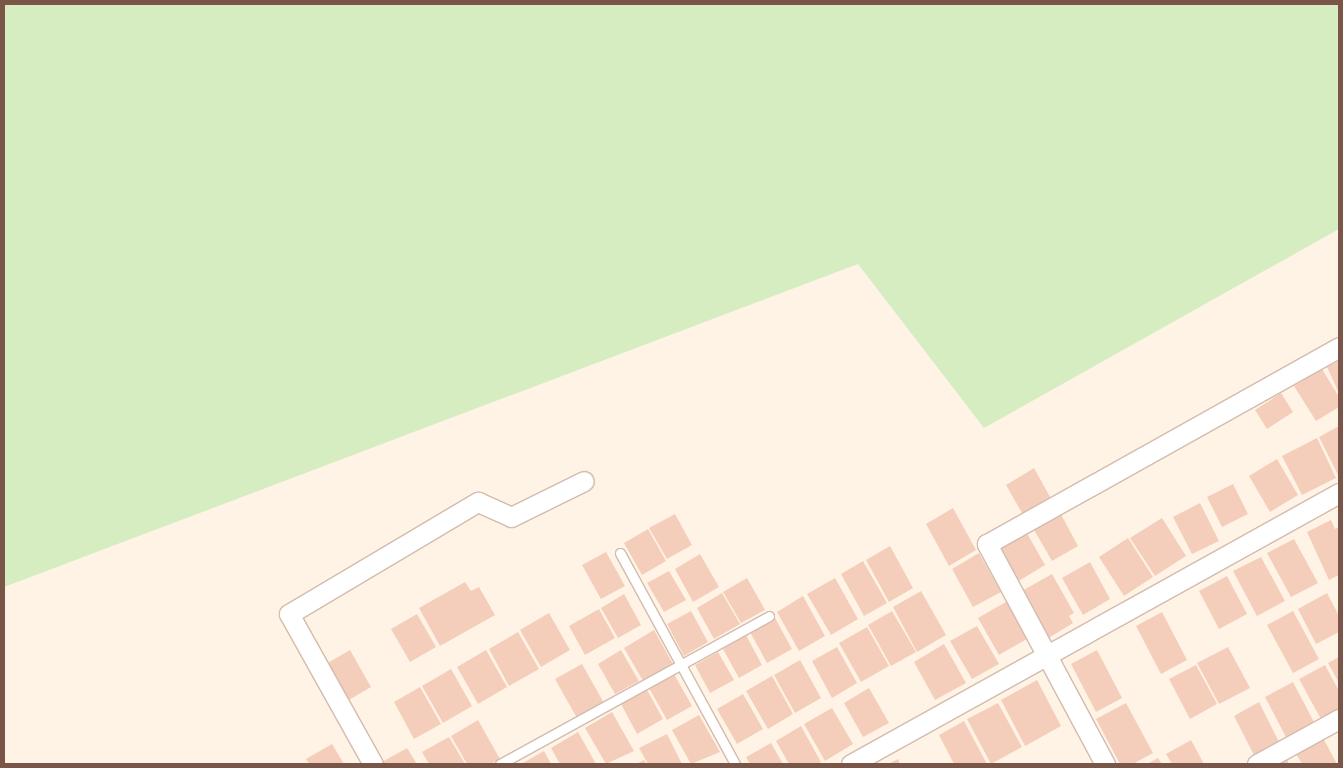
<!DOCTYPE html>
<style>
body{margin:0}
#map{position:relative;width:1343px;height:768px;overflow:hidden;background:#fef3e5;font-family:Mulish,sans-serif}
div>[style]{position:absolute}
.green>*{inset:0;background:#d6edc2}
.building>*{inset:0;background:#f5cebb}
.roads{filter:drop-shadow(1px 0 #d3bbad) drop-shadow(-1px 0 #d3bbad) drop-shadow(0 1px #d3bbad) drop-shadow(0 -1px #d3bbad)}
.service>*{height:9px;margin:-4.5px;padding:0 4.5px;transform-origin:4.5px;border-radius:4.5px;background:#fff}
.minor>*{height:19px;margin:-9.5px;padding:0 9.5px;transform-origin:9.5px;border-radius:9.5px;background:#fff}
span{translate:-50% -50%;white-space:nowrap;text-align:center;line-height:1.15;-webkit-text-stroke:4px #fff7ed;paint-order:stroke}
.frame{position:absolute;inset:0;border:5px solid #795648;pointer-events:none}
</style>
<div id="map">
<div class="green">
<i style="clip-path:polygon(4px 4px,1339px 4px,1339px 229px,984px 428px,858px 264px,4px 587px)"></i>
</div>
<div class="building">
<i style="clip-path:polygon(1339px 361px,1339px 393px,1327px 367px)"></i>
<i style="clip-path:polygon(1322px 369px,1339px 397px,1339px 407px,1316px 421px,1294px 386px)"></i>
<i style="clip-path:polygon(1281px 393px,1293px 412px,1267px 429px,1255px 410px)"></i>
<i style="clip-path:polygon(1339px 426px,1339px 477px,1319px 437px)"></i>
<i style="clip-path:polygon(1317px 438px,1336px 478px,1302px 495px,1282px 456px)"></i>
<i style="clip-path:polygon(1277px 459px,1298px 495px,1270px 512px,1249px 476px)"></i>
<i style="clip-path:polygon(1034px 468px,1054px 504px,1026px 520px,1006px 485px)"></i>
<i style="clip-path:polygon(1233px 484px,1248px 514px,1222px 527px,1207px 497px)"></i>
<i style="clip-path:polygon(1200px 503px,1219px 541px,1192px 554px,1173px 517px)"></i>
<i style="clip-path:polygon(1057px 507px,1078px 546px,1052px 561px,1030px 523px)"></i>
<i style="clip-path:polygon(953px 508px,976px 550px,949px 566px,926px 524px)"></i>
<i style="clip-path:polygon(675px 514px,692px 545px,667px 559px,649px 528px)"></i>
<i style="clip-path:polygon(1162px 518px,1186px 556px,1155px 576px,1130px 538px)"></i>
<i style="clip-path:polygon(1331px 520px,1335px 529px,1339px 527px,1339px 575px,1329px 580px,1307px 532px)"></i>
<i style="clip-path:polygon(1024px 528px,1045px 565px,1017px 582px,996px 544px)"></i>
<i style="clip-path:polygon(648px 529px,666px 561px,642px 575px,624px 543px)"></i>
<i style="clip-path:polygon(1128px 538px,1153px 577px,1124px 596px,1099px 557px)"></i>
<i style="clip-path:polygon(1294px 539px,1318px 583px,1291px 597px,1267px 553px)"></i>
<i style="clip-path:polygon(890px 546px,913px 588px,889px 602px,866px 560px)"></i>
<i style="clip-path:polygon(606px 552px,625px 586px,601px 599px,582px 565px)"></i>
<i style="clip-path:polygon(979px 553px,1001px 592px,973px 607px,952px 569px)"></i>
<i style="clip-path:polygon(700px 554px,719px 587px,693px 602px,675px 569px)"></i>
<i style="clip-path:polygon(1261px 557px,1285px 601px,1257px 616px,1233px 571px)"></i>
<i style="clip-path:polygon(863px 561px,887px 603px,864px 616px,841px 574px)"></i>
<i style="clip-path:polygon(1090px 562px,1110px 599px,1083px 615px,1062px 578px)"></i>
<i style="clip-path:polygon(669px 571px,686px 600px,664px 612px,647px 583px)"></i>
<i style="clip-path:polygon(1052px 574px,1074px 613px,1069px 616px,1073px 623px,1047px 639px,1020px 592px)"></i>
<i style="clip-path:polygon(1227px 576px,1247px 614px,1219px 629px,1199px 591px)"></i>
<i style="clip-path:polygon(747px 578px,765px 610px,741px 623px,723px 592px)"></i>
<i style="clip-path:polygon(835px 578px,858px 619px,831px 635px,807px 594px)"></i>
<i style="clip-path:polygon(465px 582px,471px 591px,479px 587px,495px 615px,440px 646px,419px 608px)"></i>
<i style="clip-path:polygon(921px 591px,946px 635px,917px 652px,893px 607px)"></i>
<i style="clip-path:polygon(722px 593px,740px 624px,714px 639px,697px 608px)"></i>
<i style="clip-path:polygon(1327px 593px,1339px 616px,1339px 632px,1316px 644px,1298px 609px)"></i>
<i style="clip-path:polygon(624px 594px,641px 625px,618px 638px,601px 608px)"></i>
<i style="clip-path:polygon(803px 596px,825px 636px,799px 651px,777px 612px)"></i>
<i style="clip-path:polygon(1011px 599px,1032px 636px,999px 655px,978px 618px)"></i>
<i style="clip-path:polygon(599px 609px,615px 638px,585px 655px,569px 626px)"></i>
<i style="clip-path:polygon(691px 611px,708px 642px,684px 656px,667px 624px)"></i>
<i style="clip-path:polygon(892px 611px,916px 652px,891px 666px,868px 625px)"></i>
<i style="clip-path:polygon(1293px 611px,1319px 659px,1293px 673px,1267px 625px)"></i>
<i style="clip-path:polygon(1162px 612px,1187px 660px,1161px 674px,1136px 626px)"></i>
<i style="clip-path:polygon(549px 613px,570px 650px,541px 667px,520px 630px)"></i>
<i style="clip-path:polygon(417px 614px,436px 647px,410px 662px,391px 629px)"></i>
<i style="clip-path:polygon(775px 618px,792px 649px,767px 663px,750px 632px)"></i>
<i style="clip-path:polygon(977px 626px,999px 664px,972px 679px,950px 641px)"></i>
<i style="clip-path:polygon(867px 627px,889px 666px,861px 682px,839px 643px)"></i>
<i style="clip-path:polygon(654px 630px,673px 664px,643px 681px,624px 648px)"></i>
<i style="clip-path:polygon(518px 632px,539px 669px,509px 686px,489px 649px)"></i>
<i style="clip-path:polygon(746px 635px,762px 665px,739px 678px,723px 649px)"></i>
<i style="clip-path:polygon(944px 644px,966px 683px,935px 700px,914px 662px)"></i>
<i style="clip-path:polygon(837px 647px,857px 683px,832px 698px,812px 661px)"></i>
<i style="clip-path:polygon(1228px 647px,1250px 688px,1219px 704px,1197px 663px)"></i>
<i style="clip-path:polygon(350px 650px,371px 687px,347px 701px,326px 664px)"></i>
<i style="clip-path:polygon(486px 650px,507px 687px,478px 704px,457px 667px)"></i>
<i style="clip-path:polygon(621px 650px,639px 681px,615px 694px,598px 664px)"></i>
<i style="clip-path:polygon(1097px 650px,1122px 698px,1096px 712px,1071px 664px)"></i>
<i style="clip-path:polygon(718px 652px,734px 680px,710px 693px,695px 665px)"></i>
<i style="clip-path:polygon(1339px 657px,1339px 683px,1328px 663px)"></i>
<i style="clip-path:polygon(800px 660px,821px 698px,795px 713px,774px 675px)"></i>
<i style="clip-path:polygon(582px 664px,604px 703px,577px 718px,555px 679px)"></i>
<i style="clip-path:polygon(1196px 665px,1217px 704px,1190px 719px,1169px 679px)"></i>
<i style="clip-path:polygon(1325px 665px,1339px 691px,1339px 711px,1322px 721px,1299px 679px)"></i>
<i style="clip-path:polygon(451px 669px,472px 706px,443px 723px,422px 686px)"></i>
<i style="clip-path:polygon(674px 674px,692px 706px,667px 720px,649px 688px)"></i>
<i style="clip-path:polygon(772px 676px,793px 714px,768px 729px,746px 691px)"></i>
<i style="clip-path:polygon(1037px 680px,1061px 726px,1025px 746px,1001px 700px)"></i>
<i style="clip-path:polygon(1293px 682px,1315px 724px,1287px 739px,1265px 697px)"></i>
<i style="clip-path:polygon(420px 687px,441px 724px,414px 739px,394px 702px)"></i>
<i style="clip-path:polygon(869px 688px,889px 723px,863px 737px,844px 703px)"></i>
<i style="clip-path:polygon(647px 690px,663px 719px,637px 734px,621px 704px)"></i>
<i style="clip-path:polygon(743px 694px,763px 729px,737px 744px,717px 709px)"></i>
<i style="clip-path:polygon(1259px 702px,1281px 746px,1256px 759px,1234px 716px)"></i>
<i style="clip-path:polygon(998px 703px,1022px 747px,991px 764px,967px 719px)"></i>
<i style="clip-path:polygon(1126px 703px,1153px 753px,1133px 764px,1120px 764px,1096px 719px)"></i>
<i style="clip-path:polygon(832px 708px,853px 744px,825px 761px,804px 724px)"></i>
<i style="clip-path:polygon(612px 712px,634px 751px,606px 764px,585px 728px)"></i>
<i style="clip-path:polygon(699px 715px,720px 752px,691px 764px,672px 730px)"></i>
<i style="clip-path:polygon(478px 720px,500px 759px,491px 764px,467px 764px,451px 736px)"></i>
<i style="clip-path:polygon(964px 721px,987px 764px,954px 764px,939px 735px)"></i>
<i style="clip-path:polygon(801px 726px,821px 762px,818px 764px,789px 764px,776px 741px)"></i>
<i style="clip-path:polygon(578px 732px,596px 764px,560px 764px,551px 748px)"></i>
<i style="clip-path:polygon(667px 734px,682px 764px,648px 764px,639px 748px)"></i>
<i style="clip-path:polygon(449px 737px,465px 764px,429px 764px,422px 752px)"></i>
<i style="clip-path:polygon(1323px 738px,1337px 764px,1302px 764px,1295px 752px)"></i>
<i style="clip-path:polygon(1191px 740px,1204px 764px,1172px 764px,1166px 754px)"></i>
<i style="clip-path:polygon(771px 743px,783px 764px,750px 764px,746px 757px)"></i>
<i style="clip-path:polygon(332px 744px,344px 764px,309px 764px,306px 759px)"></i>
<i style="clip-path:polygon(407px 748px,417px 764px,383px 764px,382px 762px)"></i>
<i style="clip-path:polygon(544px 751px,551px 764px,521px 764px)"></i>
<i style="clip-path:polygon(1286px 757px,1289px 764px,1273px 764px)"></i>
<i style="clip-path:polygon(1158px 758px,1162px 764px,1147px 764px)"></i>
<i style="clip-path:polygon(898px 759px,900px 764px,888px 764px)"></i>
<i style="clip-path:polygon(644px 760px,647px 764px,636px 764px)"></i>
</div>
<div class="roads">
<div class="service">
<i style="left:620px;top:553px;width:240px;rotate:61.4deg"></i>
<i style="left:500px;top:764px;width:307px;rotate:-28.8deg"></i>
</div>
<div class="minor">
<i style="left:373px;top:764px;width:172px;rotate:-119.2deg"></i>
<i style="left:289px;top:614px;width:220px;rotate:-30.7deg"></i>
<i style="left:478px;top:502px;width:36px;rotate:24deg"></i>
<i style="left:511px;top:517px;width:81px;rotate:-26.3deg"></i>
<i style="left:851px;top:764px;width:558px;rotate:-29.04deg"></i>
<i style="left:1105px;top:764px;width:250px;rotate:-118.2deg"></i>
<i style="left:987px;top:544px;width:403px;rotate:-29.2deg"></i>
<i style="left:1257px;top:764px;width:94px;rotate:-28.8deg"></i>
</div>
</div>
<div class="frame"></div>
</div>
